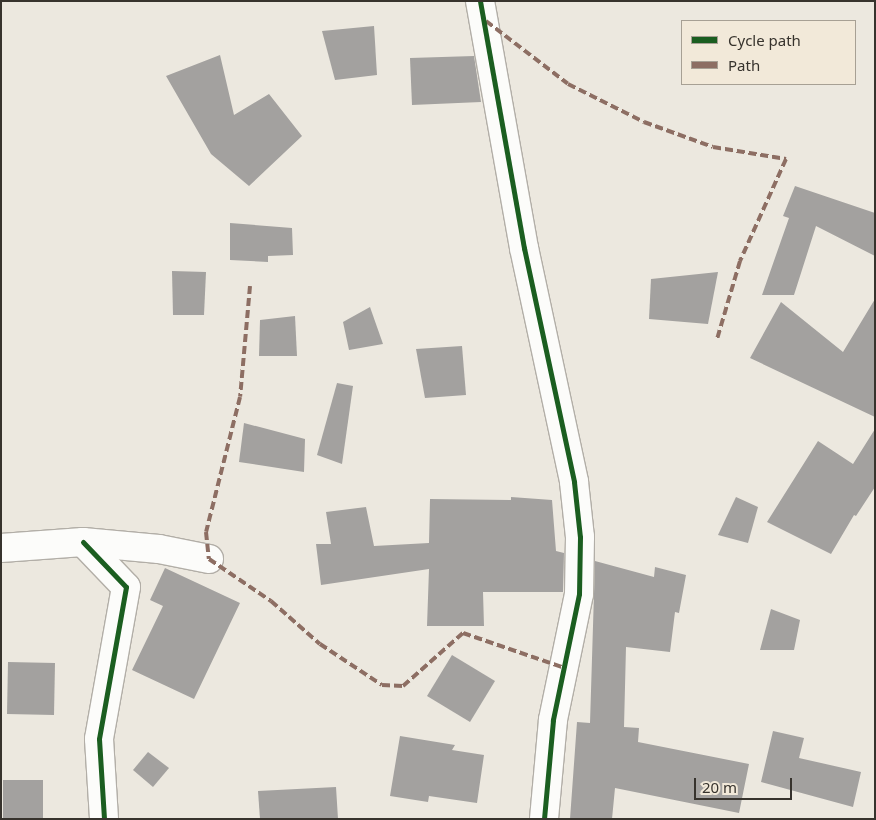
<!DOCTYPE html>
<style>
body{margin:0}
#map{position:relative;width:876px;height:820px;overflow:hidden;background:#ece8df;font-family:"Noto Sans",sans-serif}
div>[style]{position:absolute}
.building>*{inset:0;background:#a3a19f}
.roads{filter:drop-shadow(1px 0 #b2aea7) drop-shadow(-1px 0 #b2aea7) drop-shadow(0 1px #b2aea7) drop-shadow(0 -1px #b2aea7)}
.street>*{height:28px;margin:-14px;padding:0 14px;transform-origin:14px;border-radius:14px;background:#fcfcfa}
.quiet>*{height:4px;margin-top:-2px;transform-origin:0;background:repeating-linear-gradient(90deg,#8d6e63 0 8px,transparent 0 12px)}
.cycleway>*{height:5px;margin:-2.5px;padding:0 2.5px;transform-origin:2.5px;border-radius:2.5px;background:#1b5e20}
span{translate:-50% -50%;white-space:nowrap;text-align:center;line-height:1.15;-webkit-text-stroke:5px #f2e9d9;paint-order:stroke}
.frame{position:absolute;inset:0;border:2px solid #37332d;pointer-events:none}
.legend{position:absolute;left:681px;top:20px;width:175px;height:65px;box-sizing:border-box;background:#f2e9d9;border:1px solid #a7a094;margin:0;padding:6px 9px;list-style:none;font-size:15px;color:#37332d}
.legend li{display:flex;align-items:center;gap:10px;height:25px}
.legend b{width:25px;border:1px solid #a7a094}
.scale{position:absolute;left:694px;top:778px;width:98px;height:22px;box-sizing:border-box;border:2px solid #37332d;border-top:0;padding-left:6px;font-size:15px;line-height:18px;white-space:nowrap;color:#37332d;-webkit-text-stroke:4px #f2e9d9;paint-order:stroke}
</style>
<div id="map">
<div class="building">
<i style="clip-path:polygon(374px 26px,377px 75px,335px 80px,322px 31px)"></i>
<i style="clip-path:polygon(220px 55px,234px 115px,269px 94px,302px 136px,249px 186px,211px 154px,166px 76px)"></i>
<i style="clip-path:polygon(474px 56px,481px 102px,412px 105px,410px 58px)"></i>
<i style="clip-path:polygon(795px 186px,875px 213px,875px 256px,816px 226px,794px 295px,762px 295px,789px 218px,783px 216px)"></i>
<i style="clip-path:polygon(230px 223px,292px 228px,293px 255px,268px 256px,268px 262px,230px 260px)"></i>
<i style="clip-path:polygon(172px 271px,206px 272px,204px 315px,173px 315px)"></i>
<i style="clip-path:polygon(718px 272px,708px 324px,649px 319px,651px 279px)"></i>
<i style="clip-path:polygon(875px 299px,875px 417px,750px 358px,781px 302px,843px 352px)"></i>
<i style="clip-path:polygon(370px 307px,383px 344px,349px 350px,343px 322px)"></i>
<i style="clip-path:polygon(295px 316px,297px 356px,259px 356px,260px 320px)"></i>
<i style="clip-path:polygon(462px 346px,466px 395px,425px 398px,416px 349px)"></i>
<i style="clip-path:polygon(337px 383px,353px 386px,342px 464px,317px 455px)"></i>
<i style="clip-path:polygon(244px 423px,305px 439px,304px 472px,239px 462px)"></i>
<i style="clip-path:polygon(875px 429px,875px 487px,856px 516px,854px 515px,831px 554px,767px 522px,818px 441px,853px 464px)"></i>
<i style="clip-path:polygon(511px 497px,552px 500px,556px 551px,564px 553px,563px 592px,483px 592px,484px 626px,427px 626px,429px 569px,321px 585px,316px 544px,331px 544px,326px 512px,366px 507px,374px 546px,429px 543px,430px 499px,511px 500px)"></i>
<i style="clip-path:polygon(736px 497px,758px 507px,748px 543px,718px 535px)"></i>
<i style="clip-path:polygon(595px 561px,654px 577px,655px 567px,686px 575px,679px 613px,675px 612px,670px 652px,626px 647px,624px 727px,639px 728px,638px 742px,749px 764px,739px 813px,615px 788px,612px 819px,570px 819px,577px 722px,590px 723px)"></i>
<i style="clip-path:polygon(165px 568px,240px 603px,194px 699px,132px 670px,163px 606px,150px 600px)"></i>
<i style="clip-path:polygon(771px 609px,800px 620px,794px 650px,760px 650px)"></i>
<i style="clip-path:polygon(452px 655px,495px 681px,470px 722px,427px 696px)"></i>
<i style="clip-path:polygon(8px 662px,55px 663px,54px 715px,7px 714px)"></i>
<i style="clip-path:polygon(773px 731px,804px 738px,799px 758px,861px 772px,853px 807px,761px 782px)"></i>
<i style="clip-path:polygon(400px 736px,455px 745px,452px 750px,484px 755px,477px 803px,429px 796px,428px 802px,390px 796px)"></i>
<i style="clip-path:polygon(148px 752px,169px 768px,153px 787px,133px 770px)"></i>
<i style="clip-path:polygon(3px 780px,43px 780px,43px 819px,3px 819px)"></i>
<i style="clip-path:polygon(336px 787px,338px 819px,260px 819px,258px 791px)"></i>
</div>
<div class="roads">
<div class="street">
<i style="left:480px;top:1px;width:251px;rotate:79.9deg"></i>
<i style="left:524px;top:248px;width:239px;rotate:77.9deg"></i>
<i style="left:574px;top:482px;width:55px;rotate:83.8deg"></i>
<i style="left:580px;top:537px;width:57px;rotate:91deg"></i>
<i style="left:579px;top:594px;width:129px;rotate:101.7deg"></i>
<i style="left:553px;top:720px;width:99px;rotate:95.2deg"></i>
<i style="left:83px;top:542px;width:62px;rotate:46.3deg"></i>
<i style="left:126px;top:587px;width:154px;rotate:100.1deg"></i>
<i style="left:99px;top:739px;width:80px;rotate:86.4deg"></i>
<i style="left:1px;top:548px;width:82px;rotate:-4.2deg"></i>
<i style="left:83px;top:542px;width:76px;rotate:5.3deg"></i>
<i style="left:159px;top:549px;width:51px;rotate:11.3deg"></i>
</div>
</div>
<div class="quiet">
<i style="left:486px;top:21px;width:103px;rotate:37.5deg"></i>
<i style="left:568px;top:84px;width:85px;rotate:26.6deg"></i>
<i style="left:644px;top:122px;width:73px;rotate:19.9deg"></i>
<i style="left:713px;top:147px;width:74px;rotate:9.3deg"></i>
<i style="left:786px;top:159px;width:112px;rotate:114.3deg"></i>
<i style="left:740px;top:261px;width:81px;rotate:106.4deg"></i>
<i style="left:250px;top:286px;width:111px;rotate:95.1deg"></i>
<i style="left:240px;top:397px;width:139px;rotate:104.1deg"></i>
<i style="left:206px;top:532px;width:27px;rotate:84deg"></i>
<i style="left:209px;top:559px;width:75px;rotate:34.1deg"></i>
<i style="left:271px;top:601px;width:65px;rotate:41.3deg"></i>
<i style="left:320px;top:644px;width:74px;rotate:33.5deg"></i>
<i style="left:382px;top:685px;width:21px;rotate:3deg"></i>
<i style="left:403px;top:686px;width:80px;rotate:-41.5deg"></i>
<i style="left:463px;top:633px;width:105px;rotate:19deg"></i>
</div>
<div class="cycleway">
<i style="left:480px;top:1px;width:251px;rotate:79.9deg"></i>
<i style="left:524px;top:248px;width:239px;rotate:77.9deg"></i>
<i style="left:574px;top:482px;width:55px;rotate:83.8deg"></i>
<i style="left:580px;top:537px;width:57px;rotate:91deg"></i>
<i style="left:579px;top:594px;width:129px;rotate:101.7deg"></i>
<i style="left:553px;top:720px;width:99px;rotate:95.2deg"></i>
<i style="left:83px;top:542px;width:62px;rotate:46.3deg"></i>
<i style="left:126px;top:587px;width:154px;rotate:100.1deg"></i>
<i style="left:99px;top:739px;width:80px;rotate:86.4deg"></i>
</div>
<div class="frame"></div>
<ul class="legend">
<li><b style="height:6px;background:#1b5e20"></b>Cycle path</li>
<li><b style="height:6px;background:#8d6e63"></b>Path</li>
</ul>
<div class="scale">20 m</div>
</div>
